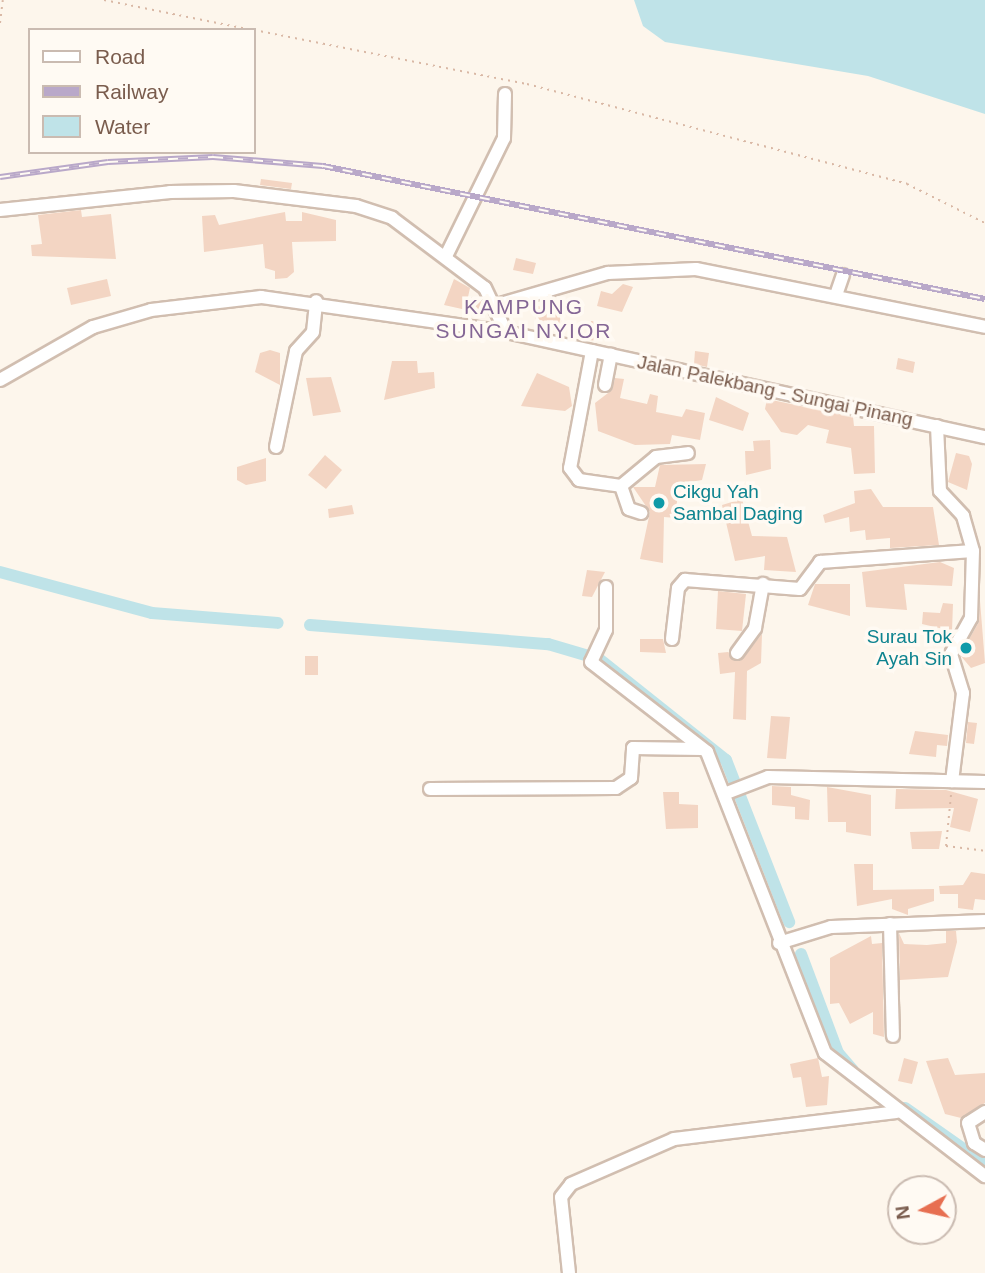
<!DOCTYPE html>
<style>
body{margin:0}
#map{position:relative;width:985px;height:1273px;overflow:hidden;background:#fdf6ec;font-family:Helvetica,sans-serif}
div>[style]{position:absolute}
.water>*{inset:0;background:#bfe3e8}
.canal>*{height:12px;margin:-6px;padding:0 6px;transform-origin:6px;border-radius:6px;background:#bfe3e8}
.building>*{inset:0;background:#f3d5c3}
.path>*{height:2px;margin-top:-1px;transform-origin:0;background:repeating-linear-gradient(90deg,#d9b8a5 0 2px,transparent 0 7px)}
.roads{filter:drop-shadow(2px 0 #d1beb0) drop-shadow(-2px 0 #d1beb0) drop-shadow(0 2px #d1beb0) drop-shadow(0 -2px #d1beb0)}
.minor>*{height:12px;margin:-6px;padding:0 6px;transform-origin:6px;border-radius:6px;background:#fff}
.rail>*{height:6px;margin-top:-3px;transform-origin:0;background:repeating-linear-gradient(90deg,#fffaf3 0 10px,#b9a8c9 0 20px);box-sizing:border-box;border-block:2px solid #b9a8c9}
.dots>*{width:19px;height:19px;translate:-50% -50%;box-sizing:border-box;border:4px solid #fffaf3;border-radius:50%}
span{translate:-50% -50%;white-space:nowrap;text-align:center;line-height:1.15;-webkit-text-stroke:7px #fffaf3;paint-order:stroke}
.street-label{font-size:19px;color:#7a5c4d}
.culture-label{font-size:19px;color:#0d838f}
.left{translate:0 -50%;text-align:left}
.right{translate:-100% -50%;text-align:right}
.neighbourhood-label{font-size:21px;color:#846695;letter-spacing:2px}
.legend{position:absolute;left:28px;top:28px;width:228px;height:126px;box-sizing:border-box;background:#fffaf3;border:2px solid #cabbb1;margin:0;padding:9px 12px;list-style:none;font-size:21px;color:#7a5c4d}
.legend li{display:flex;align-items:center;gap:14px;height:35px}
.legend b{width:35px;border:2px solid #cabbb1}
.north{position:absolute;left:887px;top:1175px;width:70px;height:70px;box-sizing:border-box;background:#fffaf3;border:2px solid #cabbb1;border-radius:50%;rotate:262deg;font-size:19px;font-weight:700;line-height:28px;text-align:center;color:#7a5c4d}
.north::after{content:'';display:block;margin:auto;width:24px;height:32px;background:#e76f51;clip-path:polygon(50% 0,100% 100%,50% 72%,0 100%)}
</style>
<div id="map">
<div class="water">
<i style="clip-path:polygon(634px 0,985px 0,985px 114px,868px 76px,665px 42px,643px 26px)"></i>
</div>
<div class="canal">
<i style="left:0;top:572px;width:157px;rotate:15.1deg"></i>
<i style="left:152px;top:613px;width:126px;rotate:4.5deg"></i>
<i style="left:310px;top:625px;width:239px;rotate:4.6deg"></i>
<i style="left:548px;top:644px;width:53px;rotate:16.4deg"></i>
<i style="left:599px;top:659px;width:162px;rotate:38.5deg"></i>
<i style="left:726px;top:760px;width:174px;rotate:68.7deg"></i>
<i style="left:801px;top:954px;width:106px;rotate:69.5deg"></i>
<i style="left:838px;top:1053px;width:23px;rotate:49deg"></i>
<i style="left:905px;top:1108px;width:98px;rotate:35deg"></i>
</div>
<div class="building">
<i style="clip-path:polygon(261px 179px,292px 183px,291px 189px,260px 185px)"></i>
<i style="clip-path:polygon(81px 210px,82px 217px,111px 214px,116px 259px,32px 256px,31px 245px,42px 244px,38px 215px)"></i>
<i style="clip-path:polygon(285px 212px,286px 221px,302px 221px,302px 212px,336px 220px,336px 241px,292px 242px,294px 272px,287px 278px,275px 279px,275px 271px,265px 268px,263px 244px,204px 252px,202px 216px,215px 215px,219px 225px)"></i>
<i style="clip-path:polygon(516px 258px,536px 263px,533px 274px,513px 270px)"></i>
<i style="clip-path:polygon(107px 279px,111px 296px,71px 305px,67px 288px)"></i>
<i style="clip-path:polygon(454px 279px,470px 288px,468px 297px,481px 300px,480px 313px,444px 305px)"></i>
<i style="clip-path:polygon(623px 284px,633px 287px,622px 312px,597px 306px,601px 291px,612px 294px)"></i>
<i style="clip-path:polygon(538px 306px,562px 312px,559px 324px,535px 319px)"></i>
<i style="clip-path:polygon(591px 321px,601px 322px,599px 341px,589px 340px)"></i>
<i style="clip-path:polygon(270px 350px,280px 353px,280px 385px,255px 372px,260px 353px)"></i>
<i style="clip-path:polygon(695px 351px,709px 353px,707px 367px,694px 364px)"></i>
<i style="clip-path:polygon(898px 358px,915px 362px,913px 373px,896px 369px)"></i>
<i style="clip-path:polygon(392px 361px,417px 361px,418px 373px,434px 372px,435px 388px,384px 400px)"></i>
<i style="clip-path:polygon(537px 373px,569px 387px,572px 406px,565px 411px,521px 406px)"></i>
<i style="clip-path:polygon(331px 377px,341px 412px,313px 416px,306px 378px)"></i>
<i style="clip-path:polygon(615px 378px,624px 379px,620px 398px,647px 404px,650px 394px,658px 396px,656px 412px,682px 417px,686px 409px,705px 413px,700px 440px,672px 435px,670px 444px,635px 445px,598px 431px,595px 403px,612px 390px)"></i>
<i style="clip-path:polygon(716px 397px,749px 413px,743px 431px,709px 420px)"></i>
<i style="clip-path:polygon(767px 399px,853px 417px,854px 426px,874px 426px,875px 473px,854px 474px,851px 448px,826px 443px,829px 430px,808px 425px,797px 435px,781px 432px,765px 409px)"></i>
<i style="clip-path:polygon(770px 440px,771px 469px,746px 475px,745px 451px,754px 451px,753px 441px)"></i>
<i style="clip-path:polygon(956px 453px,969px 456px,972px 464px,967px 490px,948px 482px)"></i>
<i style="clip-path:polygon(325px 455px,342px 470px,326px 489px,308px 475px)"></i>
<i style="clip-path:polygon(266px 458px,266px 481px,246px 485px,237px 480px,237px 467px)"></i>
<i style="clip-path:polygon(706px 464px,702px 480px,678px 484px,676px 518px,664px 517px,663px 563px,640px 559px,650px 512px,633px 487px,655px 487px,660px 465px)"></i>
<i style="clip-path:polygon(871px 489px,883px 507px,933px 507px,939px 545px,890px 548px,890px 538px,866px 540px,865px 530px,850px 532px,849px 517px,825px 523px,823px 515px,855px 503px,854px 491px)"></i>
<i style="clip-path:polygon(742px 499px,752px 536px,787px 537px,796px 572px,764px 570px,765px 556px,735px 561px,722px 505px)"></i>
<i style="clip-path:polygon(352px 505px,354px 514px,329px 518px,328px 509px)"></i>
<i style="clip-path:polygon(940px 562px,954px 568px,952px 586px,904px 584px,907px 610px,866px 607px,862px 572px)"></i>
<i style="clip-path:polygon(587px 570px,605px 572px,592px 597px,582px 596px)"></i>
<i style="clip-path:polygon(815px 584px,850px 584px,850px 616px,808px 605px)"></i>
<i style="clip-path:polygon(718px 591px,746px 594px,742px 631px,716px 629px)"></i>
<i style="clip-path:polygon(980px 601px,985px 663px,971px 668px,960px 655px,979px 622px)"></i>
<i style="clip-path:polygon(943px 603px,953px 604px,952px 631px,922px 624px,923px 612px,940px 613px)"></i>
<i style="clip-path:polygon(762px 634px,761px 663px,747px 671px,746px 720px,733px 719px,735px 672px,720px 674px,718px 653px,728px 652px,740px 661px)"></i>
<i style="clip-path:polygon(640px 639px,663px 639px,666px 653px,640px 652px)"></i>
<i style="clip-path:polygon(305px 656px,318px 656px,318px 675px,305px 675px)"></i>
<i style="clip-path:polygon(771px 716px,790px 717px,786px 759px,767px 758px)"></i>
<i style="clip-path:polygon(968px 722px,977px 723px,974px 744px,966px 743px)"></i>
<i style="clip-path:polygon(915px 731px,948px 735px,947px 746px,937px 745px,936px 757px,909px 754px)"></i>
<i style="clip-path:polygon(772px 786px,791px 787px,791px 795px,810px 800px,809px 820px,795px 819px,795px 807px,772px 805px)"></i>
<i style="clip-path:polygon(827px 787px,871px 795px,871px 836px,846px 832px,846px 822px,828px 822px)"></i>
<i style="clip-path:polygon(896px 789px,946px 790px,978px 799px,970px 832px,950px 827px,954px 808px,895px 809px)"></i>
<i style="clip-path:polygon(663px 792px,679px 792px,679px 804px,698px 805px,698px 828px,666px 829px)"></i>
<i style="clip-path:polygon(942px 831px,939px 849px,912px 849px,910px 832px)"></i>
<i style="clip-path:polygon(854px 864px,873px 864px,873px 890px,934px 889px,934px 901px,908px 909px,908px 915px,892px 909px,892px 899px,857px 906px)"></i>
<i style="clip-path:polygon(971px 872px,985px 874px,985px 900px,975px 899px,973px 910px,958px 908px,958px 894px,940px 894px,939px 886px,963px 885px)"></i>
<i style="clip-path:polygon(946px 931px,956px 931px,957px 942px,948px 977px,900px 980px,899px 933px,904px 944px,927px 945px,946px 943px)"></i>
<i style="clip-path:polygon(871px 936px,872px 944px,882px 943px,884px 1037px,873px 1034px,873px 1012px,850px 1024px,839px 1003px,830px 1004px,830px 958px)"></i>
<i style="clip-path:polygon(818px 1058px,822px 1077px,829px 1076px,827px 1105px,806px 1107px,801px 1077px,793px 1078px,790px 1064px)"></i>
<i style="clip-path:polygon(904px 1058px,918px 1062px,912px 1084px,898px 1081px)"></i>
<i style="clip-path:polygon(948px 1058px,955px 1075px,985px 1073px,985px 1103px,961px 1118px,945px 1114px,926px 1061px)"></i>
</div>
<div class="path">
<i style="left:104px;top:0;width:151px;rotate:11.5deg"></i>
<i style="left:0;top:23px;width:23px;rotate:-83deg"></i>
<i style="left:254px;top:30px;width:278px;rotate:11.2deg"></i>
<i style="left:527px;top:84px;width:393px;rotate:14.7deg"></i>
<i style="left:907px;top:184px;width:87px;rotate:26.6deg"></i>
<i style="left:951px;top:795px;width:51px;rotate:95.6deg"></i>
<i style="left:946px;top:846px;width:39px;rotate:7deg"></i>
</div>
<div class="roads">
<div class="minor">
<i style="left:0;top:210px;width:171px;rotate:-6deg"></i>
<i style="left:170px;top:192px;width:64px;rotate:-0.9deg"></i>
<i style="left:234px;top:191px;width:123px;rotate:7deg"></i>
<i style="left:356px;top:206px;width:38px;rotate:18deg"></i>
<i style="left:392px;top:218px;width:116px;rotate:37deg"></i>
<i style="left:485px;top:288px;width:49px;rotate:64.5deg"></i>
<i style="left:446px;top:256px;width:131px;rotate:-63.8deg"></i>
<i style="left:504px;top:138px;width:44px;rotate:-88.7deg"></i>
<i style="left:836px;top:295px;width:21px;rotate:-71deg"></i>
<i style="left:497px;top:305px;width:116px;rotate:-16.1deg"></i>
<i style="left:608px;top:273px;width:88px;rotate:-2.6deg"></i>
<i style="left:696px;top:269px;width:295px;rotate:11.3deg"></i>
<i style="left:592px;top:351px;width:119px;rotate:100.6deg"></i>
<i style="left:570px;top:468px;width:15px;rotate:53deg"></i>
<i style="left:579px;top:480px;width:42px;rotate:8.1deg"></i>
<i style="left:0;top:380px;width:107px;rotate:-29.7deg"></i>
<i style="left:93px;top:327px;width:60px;rotate:-16.3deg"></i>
<i style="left:151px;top:310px;width:111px;rotate:-6.7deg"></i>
<i style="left:261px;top:297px;width:247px;rotate:8.1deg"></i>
<i style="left:506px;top:332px;width:490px;rotate:12.4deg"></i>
<i style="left:605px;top:385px;width:31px;rotate:-79deg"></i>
<i style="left:937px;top:426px;width:65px;rotate:87.4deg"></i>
<i style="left:940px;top:491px;width:34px;rotate:47deg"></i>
<i style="left:963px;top:516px;width:36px;rotate:74deg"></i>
<i style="left:973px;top:551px;width:67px;rotate:91.7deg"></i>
<i style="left:971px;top:618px;width:41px;rotate:119.1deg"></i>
<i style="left:951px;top:654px;width:41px;rotate:72.9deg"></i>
<i style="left:963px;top:693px;width:89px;rotate:97.1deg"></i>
<i style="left:276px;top:447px;width:98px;rotate:-78.2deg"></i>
<i style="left:296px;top:351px;width:25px;rotate:-48deg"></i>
<i style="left:313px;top:332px;width:31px;rotate:-84deg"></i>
<i style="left:621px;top:486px;width:45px;rotate:-39.6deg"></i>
<i style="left:656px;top:457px;width:32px;rotate:-7deg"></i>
<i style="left:621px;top:486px;width:24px;rotate:71deg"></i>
<i style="left:629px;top:509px;width:13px;rotate:18deg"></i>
<i style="left:606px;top:587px;width:43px;rotate:90deg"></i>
<i style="left:606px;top:630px;width:35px;rotate:115deg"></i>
<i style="left:591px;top:662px;width:147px;rotate:37.8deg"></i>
<i style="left:707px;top:752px;width:323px;rotate:68.6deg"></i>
<i style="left:825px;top:1053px;width:202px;rotate:37.6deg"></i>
<i style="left:672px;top:639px;width:51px;rotate:-83.3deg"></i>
<i style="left:678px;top:588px;width:11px;rotate:-49deg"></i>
<i style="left:685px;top:580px;width:115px;rotate:4.5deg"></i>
<i style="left:800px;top:589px;width:34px;rotate:-53deg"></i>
<i style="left:820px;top:562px;width:153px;rotate:-4.1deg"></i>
<i style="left:737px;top:653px;width:31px;rotate:-54deg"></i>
<i style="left:755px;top:628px;width:45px;rotate:-79.7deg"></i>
<i style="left:430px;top:789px;width:186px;rotate:-0.3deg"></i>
<i style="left:616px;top:788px;width:18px;rotate:-34deg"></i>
<i style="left:631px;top:778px;width:30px;rotate:-86deg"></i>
<i style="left:633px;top:748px;width:69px;rotate:0.8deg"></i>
<i style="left:724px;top:794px;width:47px;rotate:-21.1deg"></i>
<i style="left:768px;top:777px;width:217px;rotate:1.3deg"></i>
<i style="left:890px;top:924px;width:112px;rotate:88.5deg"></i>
<i style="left:779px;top:943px;width:54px;rotate:-17.1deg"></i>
<i style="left:831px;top:927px;width:154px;rotate:-2.2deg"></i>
<i style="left:985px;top:1112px;width:20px;rotate:147deg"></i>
<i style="left:968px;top:1123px;width:21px;rotate:73deg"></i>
<i style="left:974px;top:1143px;width:13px;rotate:32deg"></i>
<i style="left:569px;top:1273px;width:76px;rotate:-96deg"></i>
<i style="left:561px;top:1197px;width:16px;rotate:-52deg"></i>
<i style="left:571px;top:1184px;width:112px;rotate:-23.6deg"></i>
<i style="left:674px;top:1139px;width:224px;rotate:-6.9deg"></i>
</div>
</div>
<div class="rail">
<i style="left:0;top:177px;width:109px;rotate:-7.9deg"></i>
<i style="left:108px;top:162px;width:105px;rotate:-2.7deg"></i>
<i style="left:213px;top:157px;width:110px;rotate:4.7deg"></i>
<i style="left:323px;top:166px;width:675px;rotate:11.36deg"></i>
</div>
<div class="dots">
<i style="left:659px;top:503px;background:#0f9aa8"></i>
<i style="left:966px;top:648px;background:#0f9aa8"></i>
</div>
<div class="street-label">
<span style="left:775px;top:391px;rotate:12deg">Jalan Palekbang - Sungai Pinang</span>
</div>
<div class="culture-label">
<span class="left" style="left:673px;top:503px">Cikgu Yah<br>Sambal Daging</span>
<span class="right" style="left:952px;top:648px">Surau Tok<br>Ayah Sin</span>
</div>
<div class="neighbourhood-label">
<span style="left:524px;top:319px">KAMPUNG<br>SUNGAI NYIOR</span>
</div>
<ul class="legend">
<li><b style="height:9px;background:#fff"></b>Road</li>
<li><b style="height:9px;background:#b9a8c9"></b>Railway</li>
<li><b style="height:19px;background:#bfe3e8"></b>Water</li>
</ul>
<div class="north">N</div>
</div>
